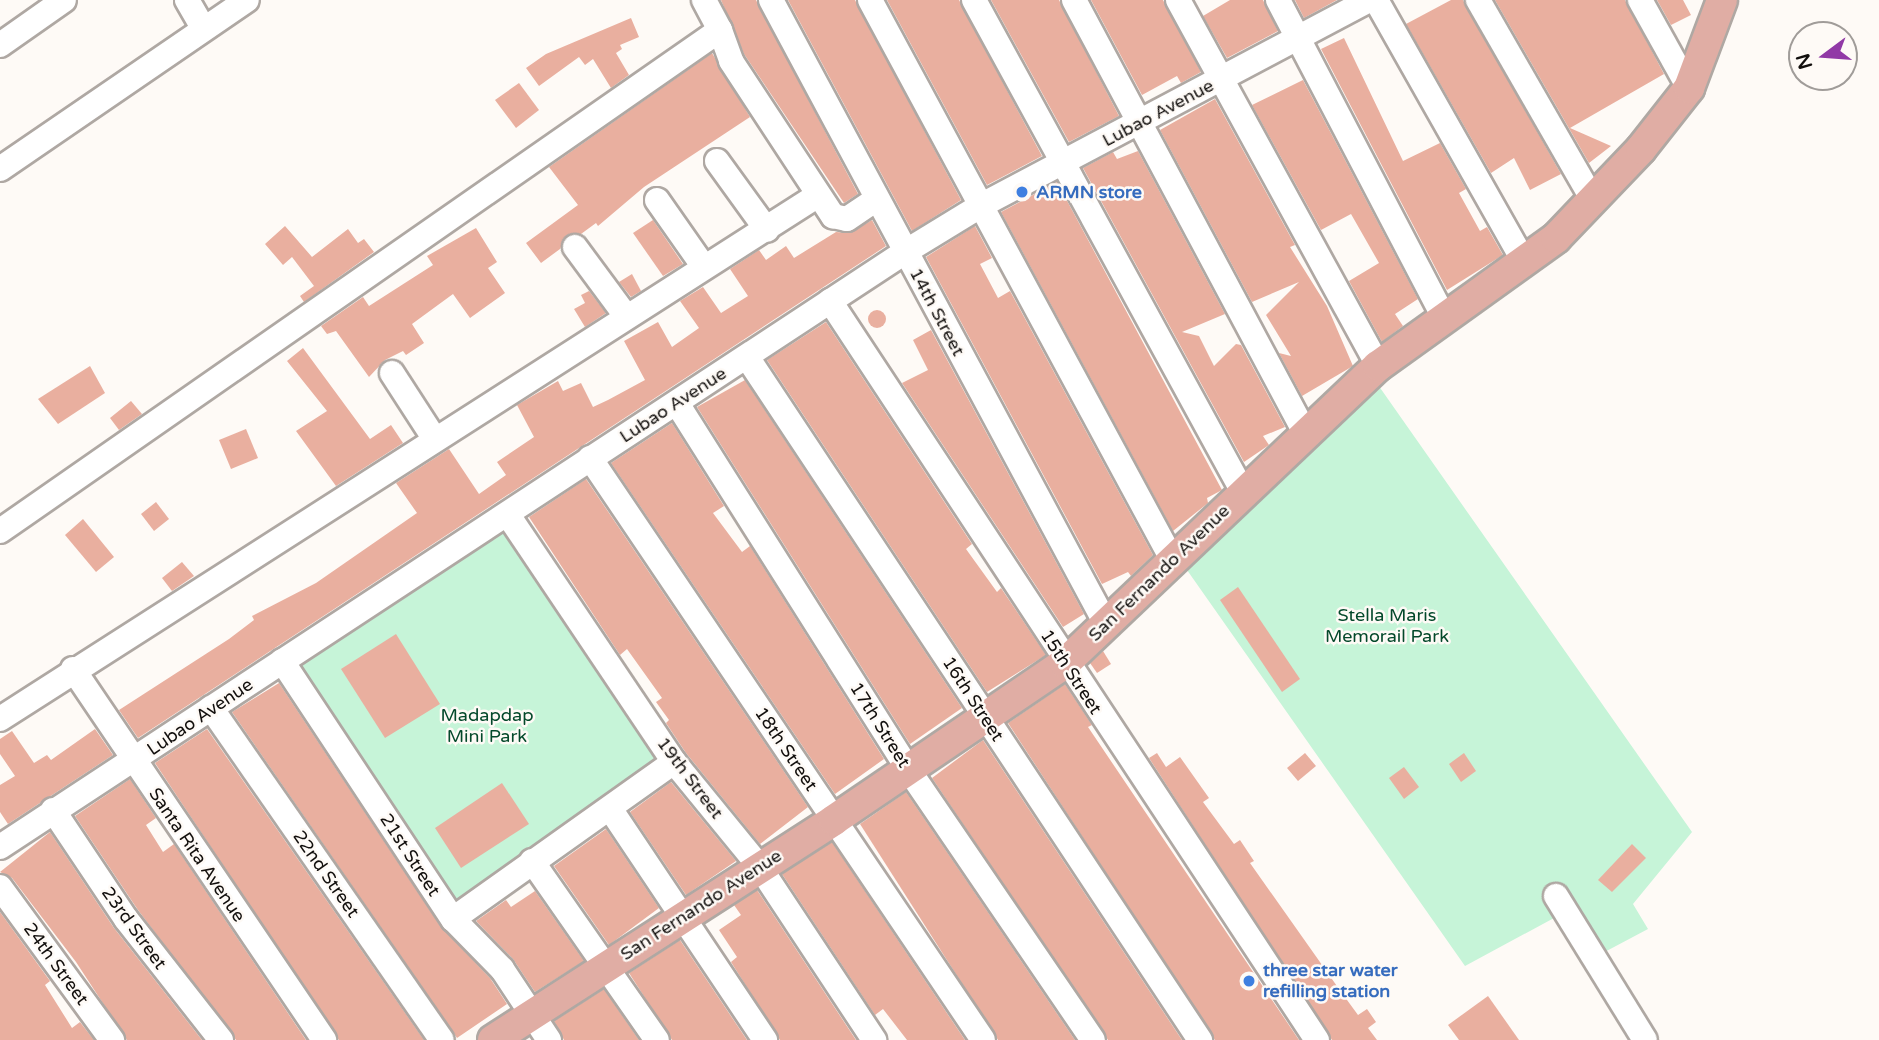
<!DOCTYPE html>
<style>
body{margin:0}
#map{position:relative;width:1879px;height:1040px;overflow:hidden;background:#fefaf6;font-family:"Varela Round",sans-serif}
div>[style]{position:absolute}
.green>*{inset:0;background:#c6f4d8}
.building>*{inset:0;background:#e9af9f}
.round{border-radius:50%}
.roads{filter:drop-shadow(2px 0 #afa8a3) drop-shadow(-2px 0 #afa8a3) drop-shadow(0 2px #afa8a3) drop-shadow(0 -2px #afa8a3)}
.minor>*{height:24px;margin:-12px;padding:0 12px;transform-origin:12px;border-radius:12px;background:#fff}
.major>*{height:30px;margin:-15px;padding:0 15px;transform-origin:15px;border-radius:15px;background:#e0ada4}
.dots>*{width:19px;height:19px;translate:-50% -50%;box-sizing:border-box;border:4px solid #fefaf6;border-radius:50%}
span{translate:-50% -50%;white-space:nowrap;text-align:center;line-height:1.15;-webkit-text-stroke:5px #fefaf6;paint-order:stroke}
.street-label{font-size:18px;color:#120f0d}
.shop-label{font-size:18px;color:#366cbe;font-weight:700}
.left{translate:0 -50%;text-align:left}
.park-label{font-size:18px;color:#04492b}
.north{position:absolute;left:1788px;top:21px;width:70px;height:70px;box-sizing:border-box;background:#fefaf6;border:2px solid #a09c99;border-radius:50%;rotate:254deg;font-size:19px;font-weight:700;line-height:28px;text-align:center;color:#120f0d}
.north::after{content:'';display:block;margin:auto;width:24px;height:32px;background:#9139a6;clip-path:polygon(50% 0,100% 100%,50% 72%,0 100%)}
</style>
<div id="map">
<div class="green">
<i style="clip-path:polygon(1376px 382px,1692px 832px,1633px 904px,1648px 929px,1582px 964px,1554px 918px,1465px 966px,1187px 570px)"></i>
<i style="clip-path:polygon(508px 515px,674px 762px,453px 919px,282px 661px)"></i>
</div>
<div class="building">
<i style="clip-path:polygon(721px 0,756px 0,858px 194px,844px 203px,744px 54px)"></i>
<i style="clip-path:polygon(788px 0,855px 0,961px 200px,912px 231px)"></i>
<i style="clip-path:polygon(887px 0,959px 0,1042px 156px,987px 185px)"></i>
<i style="clip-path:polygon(991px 0,1059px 0,1119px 116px,1069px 142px)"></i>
<i style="clip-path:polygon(1091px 0,1163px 0,1201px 72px,1181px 83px,1177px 76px,1142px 95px)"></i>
<i style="clip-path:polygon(1230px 0,1263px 0,1278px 31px,1227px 58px,1203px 16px)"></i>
<i style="clip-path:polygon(1295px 0,1337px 0,1304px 18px)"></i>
<i style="clip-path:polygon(1451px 0,1463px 0,1561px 174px,1530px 190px,1514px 158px,1491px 173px,1406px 24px)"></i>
<i style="clip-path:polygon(1495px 0,1625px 0,1664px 74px,1570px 128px,1611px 146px,1589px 163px)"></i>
<i style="clip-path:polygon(1657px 0,1683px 0,1691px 15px,1671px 25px)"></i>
<i style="clip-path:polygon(631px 18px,639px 37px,620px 45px,622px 49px,616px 53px,629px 75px,611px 88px,593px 59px,585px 65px,579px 57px,539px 86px,526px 68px,546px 54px)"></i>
<i style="clip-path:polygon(1344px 38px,1403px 161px,1440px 143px,1466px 189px,1459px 193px,1480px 231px,1487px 227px,1503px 255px,1447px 290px,1321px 49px)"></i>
<i style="clip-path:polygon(712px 53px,750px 117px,644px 187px,598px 226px,596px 223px,581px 234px,567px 235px,560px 249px,541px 263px,526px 243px,578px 205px,549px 167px)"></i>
<i style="clip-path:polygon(1303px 80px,1418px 299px,1395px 314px,1403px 326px,1382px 342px,1349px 281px,1379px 263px,1351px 214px,1321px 230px,1252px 105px)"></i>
<i style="clip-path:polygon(519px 83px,539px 110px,516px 128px,495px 100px)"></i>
<i style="clip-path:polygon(1215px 99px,1295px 245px,1290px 247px,1327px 306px,1353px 366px,1302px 396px,1279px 353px,1291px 356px,1266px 315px,1299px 282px,1252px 302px,1160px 130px)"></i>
<i style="clip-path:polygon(1138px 151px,1225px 314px,1182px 332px,1199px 336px,1214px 366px,1236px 344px,1241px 345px,1285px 427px,1263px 436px,1269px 445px,1244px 462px,1083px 168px,1113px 152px,1117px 159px)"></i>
<i style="clip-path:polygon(1057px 182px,1222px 490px,1207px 498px,1208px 503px,1173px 531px,1001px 212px)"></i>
<i style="clip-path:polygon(653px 220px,683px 264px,663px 276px,633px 233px)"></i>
<i style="clip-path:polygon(872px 220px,886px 246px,138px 738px,119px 710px,229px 639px,254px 620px,252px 616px,316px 583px,417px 513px,396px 483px,449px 449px,479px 494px,506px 475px,497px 462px,534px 437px,517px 405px,558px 381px,563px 391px,581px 383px,593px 407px,608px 400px,645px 380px,624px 341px,658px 322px,672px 347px,699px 328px,680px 301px,703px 287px,721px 313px,748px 296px,730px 269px,759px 250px,766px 260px,786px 246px,794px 258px,836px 232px,850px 233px)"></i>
<i style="clip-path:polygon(285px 226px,312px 257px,348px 229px,358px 243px,364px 239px,374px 252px,304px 302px,300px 296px,314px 286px,292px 257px,283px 265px,265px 244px)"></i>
<i style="clip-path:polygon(975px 226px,992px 258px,980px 264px,998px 298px,1010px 291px,1153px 555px,1131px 576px,1128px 572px,1102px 584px,926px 257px)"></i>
<i style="clip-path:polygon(476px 228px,497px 262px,488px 268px,505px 293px,470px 318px,453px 294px,412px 324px,424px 343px,406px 355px,403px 351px,385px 360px,369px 377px,336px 331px,327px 334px,321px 326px,363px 297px,369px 306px,433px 265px,427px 256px)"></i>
<i style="clip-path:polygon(632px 274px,641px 291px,631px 297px,619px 282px)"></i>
<i style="clip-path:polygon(589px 291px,606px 313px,585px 327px,574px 309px,585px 303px,581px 295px)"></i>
<i class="round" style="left:868px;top:310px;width:18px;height:18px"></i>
<i style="clip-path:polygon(826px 322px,972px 544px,966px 549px,997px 592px,1001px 588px,1046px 655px,987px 692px,767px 360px)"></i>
<i style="clip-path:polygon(931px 330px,1084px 614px,1063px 627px,902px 383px,928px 370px,913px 340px)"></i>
<i style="clip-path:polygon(303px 348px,370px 439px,391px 425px,403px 443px,336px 486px,296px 431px,327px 411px,287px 361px)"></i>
<i style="clip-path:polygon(90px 366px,105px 393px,58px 424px,38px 399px)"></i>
<i style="clip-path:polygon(745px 380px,962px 708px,910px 744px,697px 407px)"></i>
<i style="clip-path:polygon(131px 401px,142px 414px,119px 430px,110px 418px)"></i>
<i style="clip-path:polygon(672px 423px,724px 506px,713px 513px,742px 552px,750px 546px,884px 759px,835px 794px,611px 463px)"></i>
<i style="clip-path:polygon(246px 429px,258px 458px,231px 469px,219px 440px)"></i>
<i style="clip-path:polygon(586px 479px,808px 807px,760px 844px,686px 753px,666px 723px,669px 720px,656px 702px,662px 698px,627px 649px,620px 655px,529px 517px)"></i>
<i style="clip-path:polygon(156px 502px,169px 519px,154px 531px,141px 514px)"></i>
<i style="clip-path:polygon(83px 519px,114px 557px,96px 572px,65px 535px)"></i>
<i style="clip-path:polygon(182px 562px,194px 576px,172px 591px,162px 578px)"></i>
<i style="clip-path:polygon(1238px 587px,1300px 679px,1282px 692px,1220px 600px)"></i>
<i style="clip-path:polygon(396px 634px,440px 704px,385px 738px,341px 669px)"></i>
<i style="clip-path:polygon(1103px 651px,1111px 664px,1097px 673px,1090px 663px)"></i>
<i style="clip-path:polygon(279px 683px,441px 927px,490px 978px,507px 1004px,457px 1038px,232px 712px)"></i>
<i style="clip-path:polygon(1065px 684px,1092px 725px,1088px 727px,1299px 1040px,1215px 1040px,1008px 723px)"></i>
<i style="clip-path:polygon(95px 729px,113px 755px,8px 824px,0 812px,0 785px,15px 776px,0 754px,0 739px,12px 731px,34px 763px,47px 755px,51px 760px)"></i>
<i style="clip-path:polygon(207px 729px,424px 1040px,339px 1040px,155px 763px)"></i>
<i style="clip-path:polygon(983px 740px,1182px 1040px,1108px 1040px,932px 778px)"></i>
<i style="clip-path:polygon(1157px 753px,1166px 767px,1180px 757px,1209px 798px,1203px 802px,1234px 844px,1240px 840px,1254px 861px,1250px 863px,1339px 989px,1358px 1015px,1367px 1009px,1376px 1022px,1368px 1028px,1377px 1040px,1332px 1040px,1149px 758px)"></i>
<i style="clip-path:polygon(1305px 753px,1316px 766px,1298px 781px,1287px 768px)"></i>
<i style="clip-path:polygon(1464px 753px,1476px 771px,1461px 782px,1449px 764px)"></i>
<i style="clip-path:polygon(1404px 767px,1419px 787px,1404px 799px,1389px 778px)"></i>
<i style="clip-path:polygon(130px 779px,156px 818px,146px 825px,163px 852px,174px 844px,306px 1040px,236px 1040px,138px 910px,75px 816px)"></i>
<i style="clip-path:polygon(671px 782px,736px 861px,686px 895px,630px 812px)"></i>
<i style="clip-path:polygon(502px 783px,529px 824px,461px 868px,435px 828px)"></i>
<i style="clip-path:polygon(906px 792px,1075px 1040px,998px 1040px,860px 824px)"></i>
<i style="clip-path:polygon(606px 829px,659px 908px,609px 945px,554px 866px)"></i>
<i style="clip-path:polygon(50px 832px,114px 928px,202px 1040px,127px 1040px,76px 962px,12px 878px,0 872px)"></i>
<i style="clip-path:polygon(832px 842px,965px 1040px,907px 1040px,883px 1009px,875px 1015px,782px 874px)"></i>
<i style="clip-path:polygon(1632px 844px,1646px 858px,1612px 892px,1598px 880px)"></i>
<i style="clip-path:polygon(757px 890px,856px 1040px,780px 1040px,731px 962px,737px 957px,719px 930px,741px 915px,734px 905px)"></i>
<i style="clip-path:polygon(535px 891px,584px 961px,535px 992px,513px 959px,476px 921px,506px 900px,511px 907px)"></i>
<i style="clip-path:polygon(0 912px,50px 981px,45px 985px,72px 1028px,80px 1022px,94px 1040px,0 1040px)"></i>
<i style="clip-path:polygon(680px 940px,747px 1040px,672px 1040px,629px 973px)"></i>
<i style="clip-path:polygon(604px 989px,639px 1040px,564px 1040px,554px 1021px)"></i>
<i style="clip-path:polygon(1488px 996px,1519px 1040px,1459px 1040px,1448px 1025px)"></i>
</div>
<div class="roads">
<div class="minor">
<i style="left:187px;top:0;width:32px;rotate:60deg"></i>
<i style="left:704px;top:0;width:34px;rotate:62deg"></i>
<i style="left:771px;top:0;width:708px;rotate:61.77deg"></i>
<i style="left:870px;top:0;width:638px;rotate:61.63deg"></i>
<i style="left:974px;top:0;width:561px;rotate:61.33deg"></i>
<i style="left:1074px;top:0;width:491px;rotate:61.9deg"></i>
<i style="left:1178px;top:0;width:417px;rotate:61.3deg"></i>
<i style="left:1278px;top:0;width:356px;rotate:62.4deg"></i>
<i style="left:1376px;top:0;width:299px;rotate:60.5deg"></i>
<i style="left:1478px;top:0;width:228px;rotate:60.1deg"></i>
<i style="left:1640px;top:0;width:101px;rotate:60.9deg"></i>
<i style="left:0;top:45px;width:78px;rotate:-35.1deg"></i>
<i style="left:717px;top:161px;width:85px;rotate:54.1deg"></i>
<i style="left:0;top:169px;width:299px;rotate:-34.4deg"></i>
<i style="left:657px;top:200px;width:82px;rotate:55deg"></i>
<i style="left:575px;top:247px;width:86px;rotate:53.5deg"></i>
<i style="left:830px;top:301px;width:885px;rotate:56.62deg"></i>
<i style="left:747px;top:357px;width:820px;rotate:56.45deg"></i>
<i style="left:392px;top:373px;width:77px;rotate:57.1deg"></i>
<i style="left:678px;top:405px;width:431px;rotate:57.7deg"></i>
<i style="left:908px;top:769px;width:328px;rotate:55.7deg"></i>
<i style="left:590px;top:458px;width:702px;rotate:55.97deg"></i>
<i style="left:508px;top:515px;width:298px;rotate:56.1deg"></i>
<i style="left:674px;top:762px;width:134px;rotate:50.7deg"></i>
<i style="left:759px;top:866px;width:209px;rotate:56.5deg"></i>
<i style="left:0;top:531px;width:877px;rotate:-34.83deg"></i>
<i style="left:720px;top:30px;width:33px;rotate:70deg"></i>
<i style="left:731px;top:61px;width:186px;rotate:56.7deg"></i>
<i style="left:833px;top:216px;width:14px;rotate:12deg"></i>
<i style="left:847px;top:219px;width:36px;rotate:-34deg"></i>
<i style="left:282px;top:661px;width:310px;rotate:56.5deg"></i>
<i style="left:453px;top:919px;width:70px;rotate:45.6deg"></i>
<i style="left:502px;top:969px;width:85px;rotate:56.5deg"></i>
<i style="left:73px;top:669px;width:448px;rotate:55.9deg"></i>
<i style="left:211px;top:708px;width:404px;rotate:55.2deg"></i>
<i style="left:0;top:719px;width:971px;rotate:-32.64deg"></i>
<i style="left:53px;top:810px;width:131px;rotate:56.2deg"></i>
<i style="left:126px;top:919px;width:154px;rotate:51.9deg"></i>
<i style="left:611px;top:810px;width:277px;rotate:56.2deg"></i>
<i style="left:0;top:847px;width:1083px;rotate:-33.32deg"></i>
<i style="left:905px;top:252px;width:90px;rotate:-31.4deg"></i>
<i style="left:982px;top:205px;width:438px;rotate:-27.9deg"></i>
<i style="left:532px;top:861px;width:218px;rotate:55.1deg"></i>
<i style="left:0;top:887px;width:190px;rotate:53.8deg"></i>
<i style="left:1556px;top:896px;width:169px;rotate:58.3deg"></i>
<i style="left:453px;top:919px;width:271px;rotate:-35.4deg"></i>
</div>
<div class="major">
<i style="left:493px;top:1040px;width:406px;rotate:-32.8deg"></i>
<i style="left:834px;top:820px;width:279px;rotate:-34.2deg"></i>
<i style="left:1065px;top:663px;width:431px;rotate:-43.5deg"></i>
<i style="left:1378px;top:366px;width:219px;rotate:-35.7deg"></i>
<i style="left:1556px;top:238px;width:123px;rotate:-46.3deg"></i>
<i style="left:1641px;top:149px;width:78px;rotate:-51.8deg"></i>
<i style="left:1689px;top:88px;width:94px;rotate:-69.4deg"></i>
</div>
</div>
<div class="dots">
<i style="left:1022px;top:192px;background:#3f7fe0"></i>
<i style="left:1249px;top:981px;background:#3f7fe0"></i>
</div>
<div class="street-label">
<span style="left:1158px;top:113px;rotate:-28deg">Lubao Avenue</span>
<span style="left:937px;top:312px;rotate:62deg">14th Street</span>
<span style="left:673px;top:405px;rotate:-33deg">Lubao Avenue</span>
<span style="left:1159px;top:573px;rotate:-44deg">San Fernando Avenue</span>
<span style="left:1071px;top:672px;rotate:57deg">15th Street</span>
<span style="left:973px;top:699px;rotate:57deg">16th Street</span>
<span style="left:200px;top:717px;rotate:-34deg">Lubao Avenue</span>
<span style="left:880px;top:725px;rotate:58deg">17th Street</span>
<span style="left:786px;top:749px;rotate:56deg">18th Street</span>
<span style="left:690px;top:778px;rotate:53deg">19th Street</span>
<span style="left:197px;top:855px;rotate:56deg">Santa Rita Avenue</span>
<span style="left:410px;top:855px;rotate:57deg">21st Street</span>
<span style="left:326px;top:874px;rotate:55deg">22nd Street</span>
<span style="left:701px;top:905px;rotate:-33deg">San Fernando Avenue</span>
<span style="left:134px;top:928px;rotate:54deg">23rd Street</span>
<span style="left:56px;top:964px;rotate:54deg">24th Street</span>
</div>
<div class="shop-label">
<span class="left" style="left:1036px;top:192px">ARMN store</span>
<span class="left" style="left:1263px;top:981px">three star water<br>refilling station</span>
</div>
<div class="park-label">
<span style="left:1387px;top:626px">Stella Maris<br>Memorail Park</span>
<span style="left:487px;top:726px">Madapdap<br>Mini Park</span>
</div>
<div class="north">N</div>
</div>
